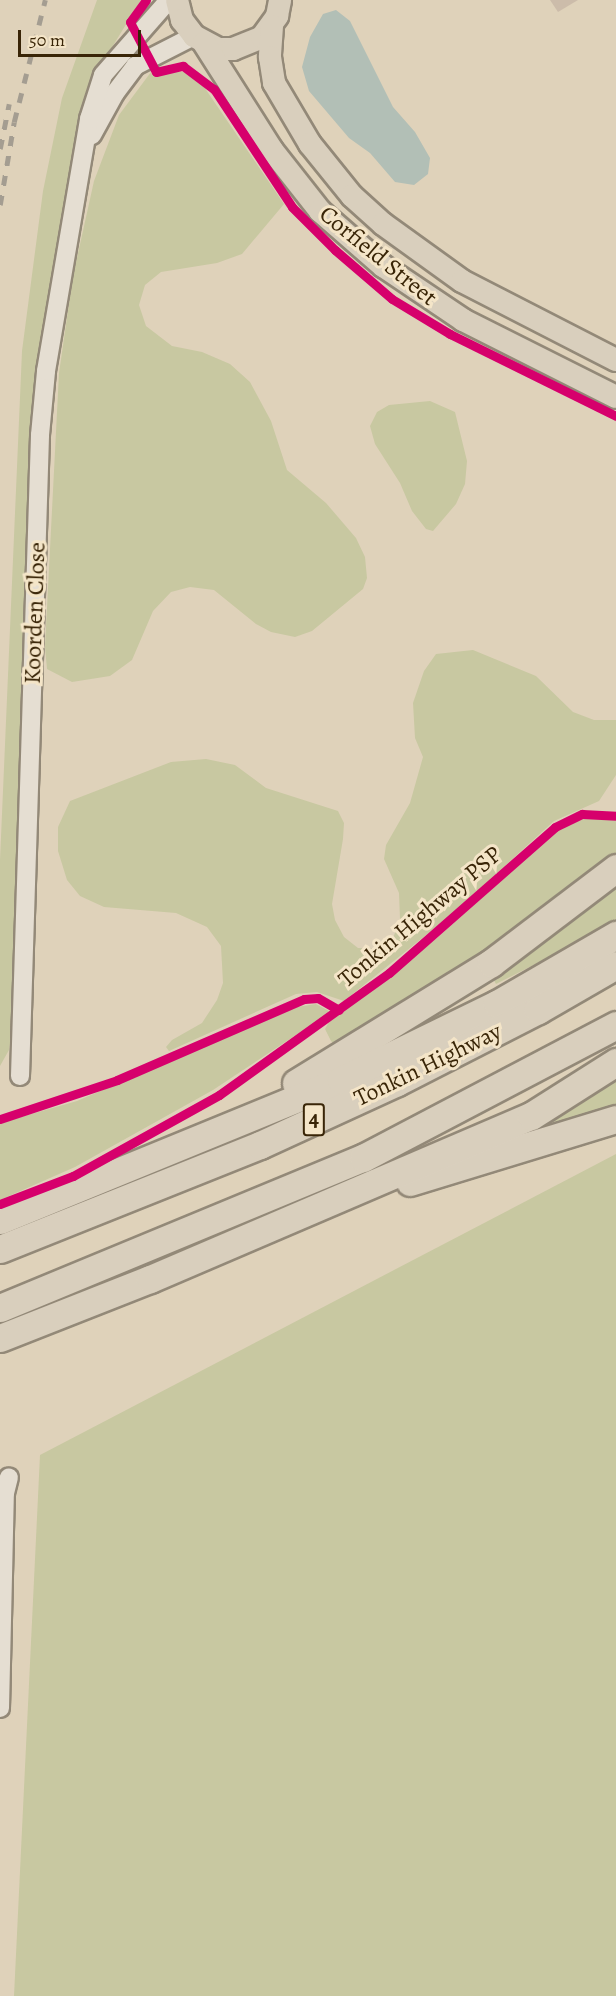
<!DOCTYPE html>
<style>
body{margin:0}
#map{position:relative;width:616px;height:1996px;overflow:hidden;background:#dfd2ba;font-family:Alegreya,serif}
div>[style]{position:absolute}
.green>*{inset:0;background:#c8c8a1}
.water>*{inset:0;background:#b2bfb6}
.building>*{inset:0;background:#ccbcaa}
.roads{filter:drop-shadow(2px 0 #938978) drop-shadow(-2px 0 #938978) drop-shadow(0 2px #938978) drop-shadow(0 -2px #938978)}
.minor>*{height:18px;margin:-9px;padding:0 9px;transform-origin:9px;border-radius:9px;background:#e5ded2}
.major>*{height:22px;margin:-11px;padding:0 11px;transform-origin:11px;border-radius:11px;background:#d9cfbd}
.highway>*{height:27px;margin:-13.5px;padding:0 13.5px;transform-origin:13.5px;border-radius:13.5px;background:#d9cfbd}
.rail>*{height:4.5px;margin-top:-2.25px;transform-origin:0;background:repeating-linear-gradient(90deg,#a49d91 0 10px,transparent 0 20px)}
.cycleway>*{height:9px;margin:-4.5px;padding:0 4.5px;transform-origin:4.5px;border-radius:4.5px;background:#d6006c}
span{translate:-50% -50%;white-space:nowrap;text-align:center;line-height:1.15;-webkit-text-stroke:6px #f4e5c8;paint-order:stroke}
.shield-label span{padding:2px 4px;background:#f4e5c8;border:2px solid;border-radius:4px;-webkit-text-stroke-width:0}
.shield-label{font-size:22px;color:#392507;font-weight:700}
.street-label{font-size:24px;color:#392507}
.scale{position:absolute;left:18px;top:30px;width:123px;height:27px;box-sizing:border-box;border:3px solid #392507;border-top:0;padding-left:8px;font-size:18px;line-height:21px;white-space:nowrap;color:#392507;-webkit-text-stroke:4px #f4e5c8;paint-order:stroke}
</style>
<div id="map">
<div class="green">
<i style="clip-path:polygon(97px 0,141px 0,87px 88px,80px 114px,34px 407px,14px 1019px,9px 1050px,0 1066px,0 860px,22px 351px,43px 191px,62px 98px)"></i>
<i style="clip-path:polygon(168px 70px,191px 73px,200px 81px,284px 204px,242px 254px,217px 263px,161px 272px,145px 285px,139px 305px,146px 326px,172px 346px,202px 352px,230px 364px,250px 382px,271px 421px,287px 470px,326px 503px,356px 538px,365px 557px,367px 578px,363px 589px,312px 631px,295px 637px,271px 632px,256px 624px,214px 590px,190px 587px,171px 592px,153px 611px,132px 660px,110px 676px,72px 682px,47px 669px,45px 647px,59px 373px,73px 276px,94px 181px,119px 115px,151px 72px,154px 76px)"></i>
<i style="clip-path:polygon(430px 401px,455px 412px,467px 461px,465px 484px,456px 504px,433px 531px,426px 529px,412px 511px,400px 483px,375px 444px,370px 426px,377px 412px,389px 405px)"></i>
<i style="clip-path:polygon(473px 650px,536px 676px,573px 712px,594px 720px,616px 720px,616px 775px,599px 801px,554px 821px,451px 915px,344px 1001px,317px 992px,296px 994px,169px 1051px,166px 1047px,172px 1040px,202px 1023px,217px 1000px,223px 983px,221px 946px,207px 927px,176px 913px,104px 907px,80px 896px,67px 880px,58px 851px,58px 827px,70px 801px,171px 762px,206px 759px,235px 765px,266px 788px,338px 811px,344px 823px,343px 839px,332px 904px,335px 920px,344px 937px,358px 948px,381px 949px,392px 941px,400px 919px,399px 893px,384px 859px,386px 845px,410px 803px,423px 757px,415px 738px,413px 703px,424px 671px,436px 654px)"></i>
<i style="clip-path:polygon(595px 816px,616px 819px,616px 853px,560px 904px,335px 1045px,331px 1041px,325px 1029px,329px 1022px,437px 938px,564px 825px)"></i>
<i style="clip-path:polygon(616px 884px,616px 923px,496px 984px,492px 977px)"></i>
<i style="clip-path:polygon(316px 1004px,329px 1011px,326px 1015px,213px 1090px,75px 1167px,0 1200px,0 1123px,77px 1101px,297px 1007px)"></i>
<i style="clip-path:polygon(616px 1079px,616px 1109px,543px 1133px,503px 1135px,551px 1115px)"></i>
<i style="clip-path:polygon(616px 1154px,616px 1996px,14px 1996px,40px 1455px)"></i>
</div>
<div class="water">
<i style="clip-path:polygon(336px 10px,350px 21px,393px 107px,415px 132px,430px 158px,428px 174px,414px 185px,395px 182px,370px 153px,349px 138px,309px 91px,302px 67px,310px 37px,323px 14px)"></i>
</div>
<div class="building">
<i style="clip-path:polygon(550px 0,578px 0,558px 12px)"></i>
</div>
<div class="roads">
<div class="minor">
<i style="left:92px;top:135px;width:48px;rotate:-61.3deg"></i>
<i style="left:115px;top:93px;width:34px;rotate:-53deg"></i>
<i style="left:135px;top:66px;width:66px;rotate:-27deg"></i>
<i style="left:20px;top:1076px;width:641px;rotate:-88.21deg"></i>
<i style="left:40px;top:435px;width:64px;rotate:-84.6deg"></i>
<i style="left:46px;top:371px;width:256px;rotate:-80.3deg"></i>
<i style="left:89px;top:119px;width:46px;rotate:-72.3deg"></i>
<i style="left:103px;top:75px;width:100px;rotate:-48.7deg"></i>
<i style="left:0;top:1708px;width:215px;rotate:-88.7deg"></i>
<i style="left:5px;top:1493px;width:16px;rotate:-76deg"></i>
</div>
<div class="major">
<i style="left:177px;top:0;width:21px;rotate:76deg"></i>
<i style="left:182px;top:20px;width:20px;rotate:53deg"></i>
<i style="left:194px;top:36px;width:27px;rotate:28deg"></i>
<i style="left:218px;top:49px;width:15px"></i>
<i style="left:233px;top:49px;width:31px;rotate:-22deg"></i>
<i style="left:262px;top:37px;width:26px;rotate:-54deg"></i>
<i style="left:277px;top:16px;width:16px;rotate:-79deg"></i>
<i style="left:272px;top:26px;width:31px;rotate:94deg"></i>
<i style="left:270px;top:57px;width:26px;rotate:81deg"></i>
<i style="left:274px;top:83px;width:71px;rotate:59.5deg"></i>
<i style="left:310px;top:144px;width:67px;rotate:51.1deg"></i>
<i style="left:352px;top:196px;width:42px;rotate:42.1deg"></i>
<i style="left:383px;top:224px;width:97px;rotate:35.8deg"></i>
<i style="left:462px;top:281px;width:173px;rotate:27.2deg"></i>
<i style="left:204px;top:43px;width:127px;rotate:57.6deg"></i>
<i style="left:272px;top:150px;width:78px;rotate:51.8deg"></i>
<i style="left:320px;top:211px;width:84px;rotate:41.1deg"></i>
<i style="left:383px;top:266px;width:97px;rotate:34deg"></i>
<i style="left:463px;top:320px;width:171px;rotate:26.7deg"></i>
</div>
<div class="highway">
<i style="left:296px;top:1083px;width:229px;rotate:-31.6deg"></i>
<i style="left:491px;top:963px;width:157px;rotate:-37.2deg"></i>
<i style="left:410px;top:1182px;width:215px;rotate:-17deg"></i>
<i style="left:0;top:1220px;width:369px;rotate:-22.3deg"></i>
<i style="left:341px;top:1080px;width:174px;rotate:-26deg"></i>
<i style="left:497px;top:1004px;width:138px;rotate:-30.1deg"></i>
<i style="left:0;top:1249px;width:280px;rotate:-21.8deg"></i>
<i style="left:260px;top:1145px;width:151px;rotate:-24.7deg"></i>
<i style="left:397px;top:1082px;width:158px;rotate:-27.1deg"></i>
<i style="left:538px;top:1010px;width:90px;rotate:-30deg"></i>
<i style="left:0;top:1308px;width:393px;rotate:-22.5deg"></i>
<i style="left:363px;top:1158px;width:286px;rotate:-27.7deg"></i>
<i style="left:0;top:1338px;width:161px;rotate:-21.5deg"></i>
<i style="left:150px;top:1279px;width:414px;rotate:-23.2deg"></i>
<i style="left:531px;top:1116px;width:101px;rotate:-32.4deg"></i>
</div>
</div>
<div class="rail">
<i style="left:0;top:149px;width:46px;rotate:-78.7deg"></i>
<i style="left:0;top:205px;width:84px;rotate:-80.4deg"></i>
<i style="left:14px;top:122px;width:126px;rotate:-75.7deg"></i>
</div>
<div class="cycleway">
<i style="left:146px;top:0;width:27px;rotate:126deg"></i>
<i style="left:130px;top:22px;width:56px;rotate:62.5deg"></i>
<i style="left:156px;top:72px;width:28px;rotate:-13deg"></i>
<i style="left:183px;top:66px;width:39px;rotate:37deg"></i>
<i style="left:214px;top:89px;width:141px;rotate:56.5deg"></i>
<i style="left:292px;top:207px;width:61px;rotate:45deg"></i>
<i style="left:335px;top:250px;width:75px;rotate:40.7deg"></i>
<i style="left:392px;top:299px;width:68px;rotate:31.1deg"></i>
<i style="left:450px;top:334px;width:185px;rotate:26.3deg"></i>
<i style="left:0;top:1119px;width:123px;rotate:-18.4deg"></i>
<i style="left:117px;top:1080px;width:204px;rotate:-23.4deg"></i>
<i style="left:304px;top:999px;width:14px;rotate:-4deg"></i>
<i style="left:318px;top:998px;width:24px;rotate:30deg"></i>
<i style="left:0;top:1204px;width:78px;rotate:-21deg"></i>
<i style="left:73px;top:1176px;width:167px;rotate:-29deg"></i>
<i style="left:219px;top:1095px;width:209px;rotate:-35.7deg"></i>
<i style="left:389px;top:973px;width:221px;rotate:-41.3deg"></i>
<i style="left:555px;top:827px;width:30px;rotate:-26deg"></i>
<i style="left:582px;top:814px;width:34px;rotate:3deg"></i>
</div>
<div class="shield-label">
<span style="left:314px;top:1120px">4</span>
</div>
<div class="street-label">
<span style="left:378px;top:256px;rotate:39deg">Corfield Street</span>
<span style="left:35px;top:613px;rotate:-88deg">Koorden Close</span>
<span style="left:420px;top:917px;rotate:-40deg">Tonkin Highway PSP</span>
<span style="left:428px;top:1065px;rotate:-26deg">Tonkin Highway</span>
</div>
<div class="scale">50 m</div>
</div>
